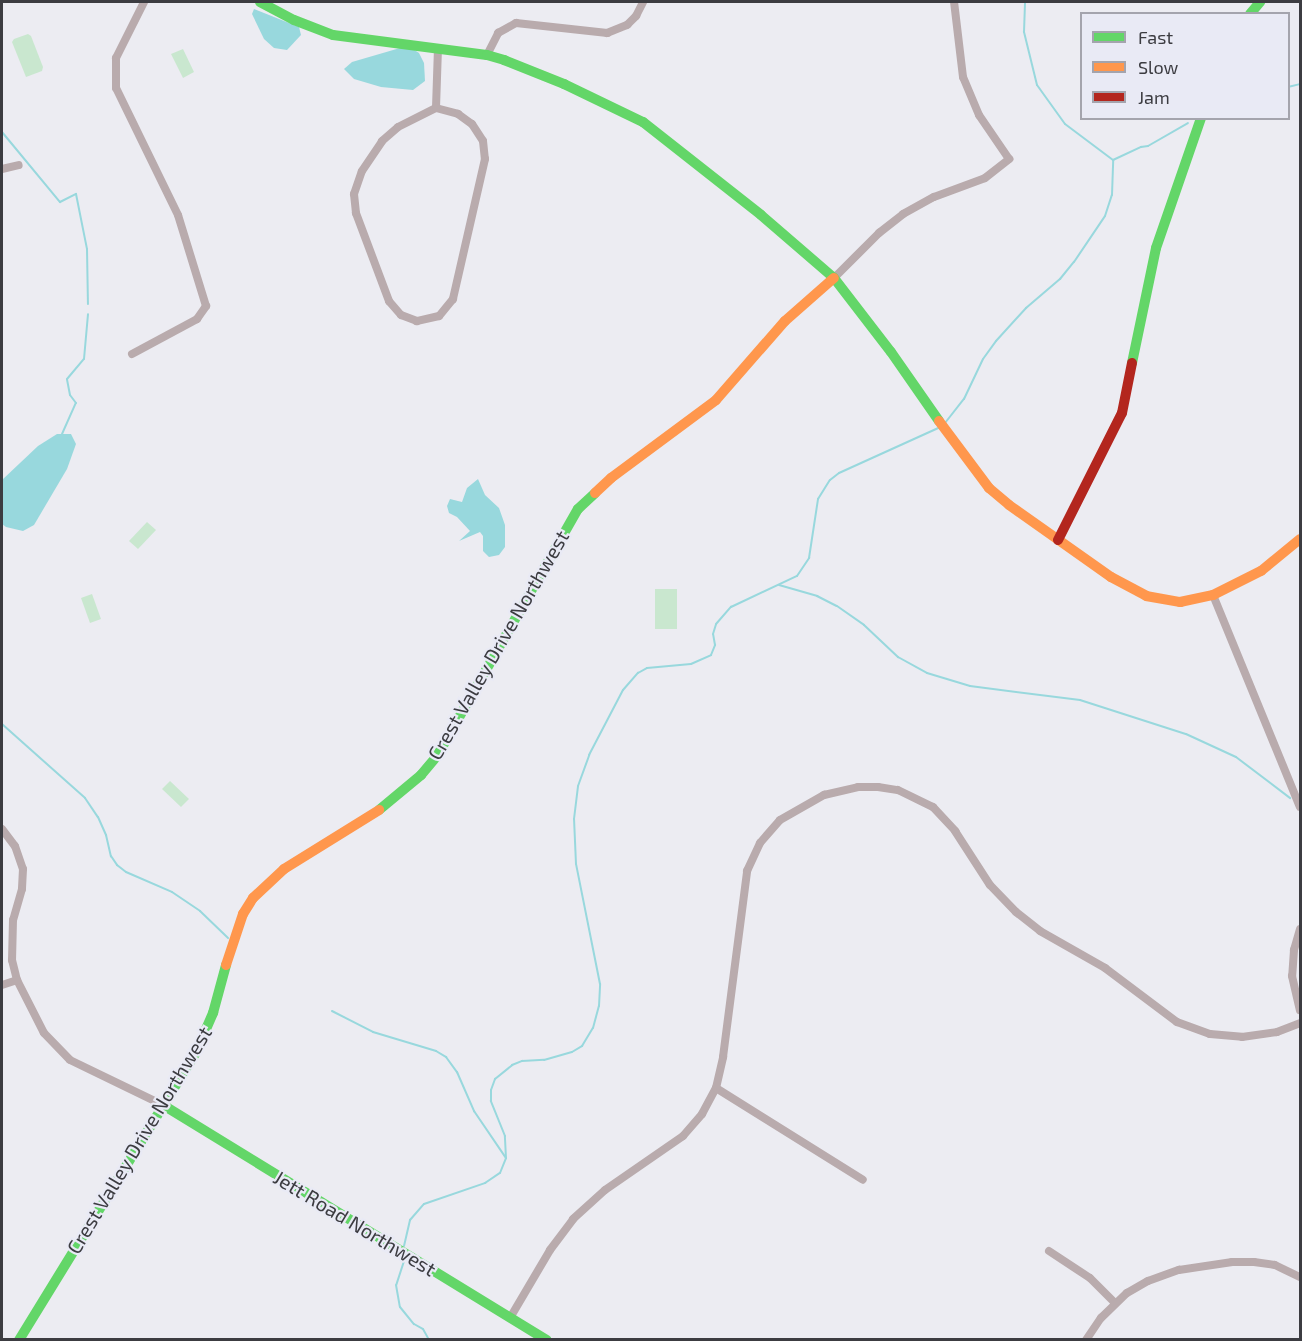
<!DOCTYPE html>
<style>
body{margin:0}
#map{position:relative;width:1302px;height:1341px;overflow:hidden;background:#ececf2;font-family:"Exo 2",sans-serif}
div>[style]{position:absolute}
.green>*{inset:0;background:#c9e7cf}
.water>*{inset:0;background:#98d8dd}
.stream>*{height:2px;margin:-1px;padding:0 1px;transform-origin:1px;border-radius:1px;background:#98d8dd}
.street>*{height:8px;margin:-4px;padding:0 4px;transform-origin:4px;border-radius:4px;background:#b9abad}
.fast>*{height:10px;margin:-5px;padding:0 5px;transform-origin:5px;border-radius:5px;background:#63d668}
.slow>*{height:10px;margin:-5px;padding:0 5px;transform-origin:5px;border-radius:5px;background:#ff974d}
.jam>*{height:10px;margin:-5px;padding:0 5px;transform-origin:5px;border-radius:5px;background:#b3261e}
span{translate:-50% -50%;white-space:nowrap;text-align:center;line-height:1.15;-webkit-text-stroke:4.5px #e9eaf5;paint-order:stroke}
.street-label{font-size:20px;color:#3c3c41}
.frame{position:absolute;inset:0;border:3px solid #3c3c41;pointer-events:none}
.legend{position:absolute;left:1080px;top:12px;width:210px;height:108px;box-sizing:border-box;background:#e9eaf5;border:2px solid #a4a4ad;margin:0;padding:8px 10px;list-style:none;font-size:18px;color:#3c3c41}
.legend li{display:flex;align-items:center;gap:12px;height:30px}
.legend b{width:30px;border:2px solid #a4a4ad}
</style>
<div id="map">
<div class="green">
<i style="clip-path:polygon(28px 34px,31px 36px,43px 67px,42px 71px,26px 77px,12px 42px,14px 39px)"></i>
<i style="clip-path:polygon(183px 49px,194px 72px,183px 78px,171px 54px)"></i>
<i style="clip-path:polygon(147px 522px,156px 530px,138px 549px,129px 541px)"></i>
<i style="clip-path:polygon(655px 589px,677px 589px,677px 629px,655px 629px)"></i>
<i style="clip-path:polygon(92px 594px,101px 619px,90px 623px,81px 598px)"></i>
<i style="clip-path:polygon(170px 781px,189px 799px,181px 807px,162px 789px)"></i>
</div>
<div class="water">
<i style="clip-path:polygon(254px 9px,299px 27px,301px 35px,287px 50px,274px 48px,264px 39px,252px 14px)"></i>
<i style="clip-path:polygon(400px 48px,413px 49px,419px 53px,424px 63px,425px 81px,413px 90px,381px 87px,354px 79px,344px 69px,352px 62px)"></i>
<i style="clip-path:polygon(57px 434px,71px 434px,76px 444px,67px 469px,34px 525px,23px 531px,6px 527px,2px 524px,2px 480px,38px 446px)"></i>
<i style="clip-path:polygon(478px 479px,485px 495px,499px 508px,505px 525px,505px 547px,499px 555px,489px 557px,483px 551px,483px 536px,480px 532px,459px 541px,470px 531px,457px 517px,449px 513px,447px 506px,450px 499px,462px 502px,467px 488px)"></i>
</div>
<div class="stream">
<i style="left:1288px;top:87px;width:12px;rotate:-14deg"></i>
<i style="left:2px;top:132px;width:91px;rotate:50.4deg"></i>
<i style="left:60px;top:202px;width:18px;rotate:-27deg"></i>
<i style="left:76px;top:194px;width:56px;rotate:78.7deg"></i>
<i style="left:87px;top:249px;width:55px;rotate:89deg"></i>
<i style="left:1113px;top:160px;width:31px;rotate:-25deg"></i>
<i style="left:1141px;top:147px;width:7px;rotate:-8deg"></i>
<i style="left:1148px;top:146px;width:46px;rotate:-29.9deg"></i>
<i style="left:945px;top:423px;width:31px;rotate:-52deg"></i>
<i style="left:964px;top:399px;width:44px;rotate:-64.6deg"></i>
<i style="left:983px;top:359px;width:22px;rotate:-54deg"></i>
<i style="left:996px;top:341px;width:45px;rotate:-47.7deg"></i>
<i style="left:1026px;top:308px;width:45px;rotate:-40.5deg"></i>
<i style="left:1060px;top:279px;width:22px;rotate:-51deg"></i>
<i style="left:1074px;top:262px;width:55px;rotate:-56deg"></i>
<i style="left:1105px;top:216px;width:22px;rotate:-72deg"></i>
<i style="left:1112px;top:195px;width:35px;rotate:-88deg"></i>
<i style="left:1113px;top:160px;width:60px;rotate:-143.1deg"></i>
<i style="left:1065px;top:124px;width:48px;rotate:-125.7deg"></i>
<i style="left:1037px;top:85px;width:55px;rotate:-103.8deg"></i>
<i style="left:1024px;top:32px;width:30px;rotate:-88deg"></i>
<i style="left:62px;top:434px;width:34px;rotate:-66deg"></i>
<i style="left:76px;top:403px;width:10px;rotate:-127deg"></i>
<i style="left:70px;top:395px;width:16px;rotate:-101deg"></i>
<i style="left:67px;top:379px;width:26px;rotate:-50deg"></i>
<i style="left:84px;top:359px;width:45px;rotate:-84.9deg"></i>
<i style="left:779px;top:585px;width:40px;rotate:16deg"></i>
<i style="left:817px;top:596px;width:22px;rotate:27deg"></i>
<i style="left:837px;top:606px;width:33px;rotate:35deg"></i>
<i style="left:864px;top:625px;width:47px;rotate:43.3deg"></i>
<i style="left:898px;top:657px;width:33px;rotate:29deg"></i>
<i style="left:927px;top:673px;width:45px;rotate:16.8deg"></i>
<i style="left:970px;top:686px;width:111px;rotate:7.3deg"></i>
<i style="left:1080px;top:700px;width:111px;rotate:17.8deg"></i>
<i style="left:1186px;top:734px;width:55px;rotate:24.7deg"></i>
<i style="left:1236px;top:757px;width:68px;rotate:37.2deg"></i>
<i style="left:2px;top:724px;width:111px;rotate:41.7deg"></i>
<i style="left:85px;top:798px;width:23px;rotate:56deg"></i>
<i style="left:98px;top:817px;width:20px;rotate:66deg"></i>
<i style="left:106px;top:835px;width:22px;rotate:77deg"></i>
<i style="left:111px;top:856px;width:11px;rotate:56deg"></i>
<i style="left:117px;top:865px;width:11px;rotate:38deg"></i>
<i style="left:126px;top:872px;width:50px;rotate:23.5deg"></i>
<i style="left:172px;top:892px;width:34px;rotate:34deg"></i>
<i style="left:200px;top:911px;width:39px;rotate:44deg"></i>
<i style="left:332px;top:1011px;width:46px;rotate:27.1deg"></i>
<i style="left:373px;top:1032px;width:66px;rotate:16.8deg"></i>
<i style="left:436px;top:1051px;width:12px;rotate:31deg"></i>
<i style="left:446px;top:1057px;width:19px;rotate:54deg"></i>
<i style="left:457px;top:1072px;width:43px;rotate:66.4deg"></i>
<i style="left:474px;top:1111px;width:57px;rotate:55.8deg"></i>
<i style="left:404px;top:1246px;width:27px;rotate:-77deg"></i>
<i style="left:410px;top:1220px;width:21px;rotate:-49deg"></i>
<i style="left:424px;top:1204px;width:65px;rotate:-19deg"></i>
<i style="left:485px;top:1183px;width:18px;rotate:-34deg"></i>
<i style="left:500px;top:1173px;width:16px;rotate:-68deg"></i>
<i style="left:506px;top:1158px;width:22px;rotate:-93deg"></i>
<i style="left:505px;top:1136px;width:38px;rotate:-112deg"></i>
<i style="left:491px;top:1101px;width:11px;rotate:-90deg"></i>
<i style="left:491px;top:1090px;width:12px;rotate:-70deg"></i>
<i style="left:495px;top:1079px;width:22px;rotate:-39deg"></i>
<i style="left:512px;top:1065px;width:11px;rotate:-22deg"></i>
<i style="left:522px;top:1061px;width:22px;rotate:-3deg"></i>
<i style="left:544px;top:1060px;width:29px;rotate:-16deg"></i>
<i style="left:572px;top:1052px;width:12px;rotate:-31deg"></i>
<i style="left:582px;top:1046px;width:21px;rotate:-59deg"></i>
<i style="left:593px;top:1028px;width:23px;rotate:-75deg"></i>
<i style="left:599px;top:1006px;width:22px;rotate:-87deg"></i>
<i style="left:600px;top:984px;width:122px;rotate:-101.3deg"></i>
<i style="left:576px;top:864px;width:45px;rotate:-92.5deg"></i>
<i style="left:574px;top:819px;width:33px;rotate:-83deg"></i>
<i style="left:578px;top:786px;width:33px;rotate:-70deg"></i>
<i style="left:589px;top:755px;width:73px;rotate:-62.4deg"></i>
<i style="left:623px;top:690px;width:23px;rotate:-49deg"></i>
<i style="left:638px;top:673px;width:10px;rotate:-29deg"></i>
<i style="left:647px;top:668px;width:44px;rotate:-5.2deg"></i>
<i style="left:691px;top:664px;width:22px;rotate:-24deg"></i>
<i style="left:711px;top:655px;width:11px;rotate:-68deg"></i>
<i style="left:715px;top:645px;width:11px;rotate:-100deg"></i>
<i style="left:713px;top:634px;width:10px;rotate:-73deg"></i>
<i style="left:716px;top:624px;width:23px;rotate:-49deg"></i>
<i style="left:731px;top:607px;width:73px;rotate:-25.2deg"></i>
<i style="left:797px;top:576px;width:22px;rotate:-56deg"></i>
<i style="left:809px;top:558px;width:60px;rotate:-81.3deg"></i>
<i style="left:818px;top:499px;width:22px;rotate:-58deg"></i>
<i style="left:830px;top:480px;width:11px;rotate:-38deg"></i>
<i style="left:839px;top:473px;width:109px;rotate:-24.4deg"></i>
<i style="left:405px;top:1258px;width:28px;rotate:108deg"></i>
<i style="left:396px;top:1285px;width:22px;rotate:80deg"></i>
<i style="left:400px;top:1307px;width:22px;rotate:51deg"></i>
<i style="left:414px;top:1324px;width:10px;rotate:29deg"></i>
<i style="left:423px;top:1329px;width:13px;rotate:61deg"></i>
</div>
<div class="street">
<i style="left:487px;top:55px;width:25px;rotate:-63deg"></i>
<i style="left:498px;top:33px;width:21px;rotate:-29deg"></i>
<i style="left:516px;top:23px;width:92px;rotate:6.3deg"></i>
<i style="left:607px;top:33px;width:22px;rotate:-22deg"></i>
<i style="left:627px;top:25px;width:13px;rotate:-45deg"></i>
<i style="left:636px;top:16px;width:16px;rotate:-63deg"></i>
<i style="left:436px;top:108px;width:23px;rotate:15deg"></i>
<i style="left:458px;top:114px;width:17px;rotate:36deg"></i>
<i style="left:472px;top:124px;width:20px;rotate:57deg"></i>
<i style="left:483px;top:141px;width:18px;rotate:84deg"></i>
<i style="left:485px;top:159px;width:144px;rotate:102.9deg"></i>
<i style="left:453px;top:299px;width:22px;rotate:129deg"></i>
<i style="left:439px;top:316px;width:23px;rotate:167deg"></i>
<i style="left:417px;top:321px;width:17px;rotate:-159deg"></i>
<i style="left:401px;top:315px;width:18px;rotate:-131deg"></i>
<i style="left:389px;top:301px;width:94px;rotate:-110.6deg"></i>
<i style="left:356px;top:213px;width:19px;rotate:-96deg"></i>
<i style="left:354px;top:194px;width:24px;rotate:-71deg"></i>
<i style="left:362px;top:171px;width:36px;rotate:-56deg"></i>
<i style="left:382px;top:141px;width:21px;rotate:-41deg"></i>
<i style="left:398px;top:127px;width:42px;rotate:-26.6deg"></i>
<i style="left:436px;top:108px;width:60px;rotate:-88.1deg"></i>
<i style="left:2px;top:169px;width:17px;rotate:-13deg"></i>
<i style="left:834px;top:278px;width:64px;rotate:-45deg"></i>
<i style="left:879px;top:233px;width:31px;rotate:-38deg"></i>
<i style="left:903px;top:214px;width:35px;rotate:-29deg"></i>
<i style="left:934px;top:197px;width:54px;rotate:-20.4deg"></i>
<i style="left:985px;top:178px;width:31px;rotate:-38deg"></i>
<i style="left:1009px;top:159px;width:53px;rotate:-124.3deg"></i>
<i style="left:979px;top:115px;width:41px;rotate:-112.8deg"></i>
<i style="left:963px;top:77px;width:76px;rotate:-96.8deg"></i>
<i style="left:132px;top:354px;width:74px;rotate:-28.3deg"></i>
<i style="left:197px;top:319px;width:16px;rotate:-55deg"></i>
<i style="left:206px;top:306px;width:95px;rotate:-107.1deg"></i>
<i style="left:178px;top:215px;width:141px;rotate:-116deg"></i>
<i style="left:116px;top:88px;width:30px;rotate:-90deg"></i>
<i style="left:116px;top:58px;width:63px;rotate:-63.4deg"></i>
<i style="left:1213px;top:595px;width:229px;rotate:67.7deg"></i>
<i style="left:2px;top:829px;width:21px;rotate:53deg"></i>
<i style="left:15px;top:846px;width:24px;rotate:71deg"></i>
<i style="left:23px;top:869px;width:20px;rotate:93deg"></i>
<i style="left:22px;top:889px;width:32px;rotate:106deg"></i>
<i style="left:13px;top:920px;width:40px;rotate:91.4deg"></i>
<i style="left:12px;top:960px;width:21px;rotate:76deg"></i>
<i style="left:17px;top:980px;width:59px;rotate:63deg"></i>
<i style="left:44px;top:1033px;width:37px;rotate:46deg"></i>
<i style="left:70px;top:1060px;width:103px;rotate:25.8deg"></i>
<i style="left:1300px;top:929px;width:22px;rotate:106deg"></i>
<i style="left:1294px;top:950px;width:26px;rotate:94deg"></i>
<i style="left:1292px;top:976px;width:35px;rotate:77deg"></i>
<i style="left:2px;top:985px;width:16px;rotate:-18deg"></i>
<i style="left:716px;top:1088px;width:173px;rotate:32deg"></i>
<i style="left:1049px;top:1251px;width:49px;rotate:33.4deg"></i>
<i style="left:1090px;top:1278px;width:35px;rotate:45deg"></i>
<i style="left:510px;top:1318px;width:79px;rotate:-59.5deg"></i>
<i style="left:550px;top:1250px;width:39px;rotate:-53deg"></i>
<i style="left:573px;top:1219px;width:43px;rotate:-42.2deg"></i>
<i style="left:605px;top:1190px;width:95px;rotate:-34.7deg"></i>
<i style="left:683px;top:1136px;width:29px;rotate:-49deg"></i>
<i style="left:702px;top:1114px;width:30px;rotate:-62deg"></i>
<i style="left:716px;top:1088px;width:32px;rotate:-77deg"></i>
<i style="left:723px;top:1057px;width:188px;rotate:-82.6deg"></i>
<i style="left:747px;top:871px;width:31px;rotate:-65deg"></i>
<i style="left:760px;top:843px;width:30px;rotate:-49deg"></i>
<i style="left:780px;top:820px;width:51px;rotate:-29.6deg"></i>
<i style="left:824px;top:795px;width:35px;rotate:-13deg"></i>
<i style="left:858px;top:787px;width:20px"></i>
<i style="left:878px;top:787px;width:20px;rotate:9deg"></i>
<i style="left:898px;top:790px;width:39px;rotate:26deg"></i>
<i style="left:933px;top:807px;width:33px;rotate:47deg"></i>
<i style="left:955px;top:831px;width:64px;rotate:57.1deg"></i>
<i style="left:990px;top:885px;width:37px;rotate:46deg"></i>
<i style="left:1016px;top:912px;width:31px;rotate:38deg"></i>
<i style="left:1040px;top:931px;width:75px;rotate:29.6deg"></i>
<i style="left:1105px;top:968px;width:90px;rotate:36.9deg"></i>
<i style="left:1177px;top:1022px;width:35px;rotate:20deg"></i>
<i style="left:1210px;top:1034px;width:32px;rotate:5deg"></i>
<i style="left:1242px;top:1037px;width:35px;rotate:-8deg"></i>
<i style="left:1277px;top:1032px;width:25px;rotate:-21deg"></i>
<i style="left:1086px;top:1340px;width:27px;rotate:-56deg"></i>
<i style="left:1101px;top:1318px;width:36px;rotate:-44deg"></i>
<i style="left:1127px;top:1293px;width:24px;rotate:-30deg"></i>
<i style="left:1148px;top:1281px;width:33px;rotate:-20deg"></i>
<i style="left:1179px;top:1270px;width:54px;rotate:-8.6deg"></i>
<i style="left:1232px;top:1262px;width:22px"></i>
<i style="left:1254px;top:1262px;width:21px;rotate:8deg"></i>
<i style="left:1275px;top:1265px;width:28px;rotate:26deg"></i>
</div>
<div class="fast">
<i style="left:260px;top:2px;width:38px;rotate:28deg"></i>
<i style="left:294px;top:20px;width:42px;rotate:21deg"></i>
<i style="left:333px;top:35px;width:155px;rotate:7.4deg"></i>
<i style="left:487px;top:55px;width:18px;rotate:16deg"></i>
<i style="left:504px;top:60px;width:65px;rotate:21.8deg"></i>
<i style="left:564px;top:84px;width:88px;rotate:25.7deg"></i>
<i style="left:643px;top:122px;width:150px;rotate:38.2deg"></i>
<i style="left:761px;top:215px;width:96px;rotate:40.8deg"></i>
<i style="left:834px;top:278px;width:93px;rotate:52.4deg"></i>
<i style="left:891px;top:352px;width:84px;rotate:55.2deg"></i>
<i style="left:1250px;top:14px;width:16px;rotate:-50deg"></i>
<i style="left:1132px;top:363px;width:117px;rotate:-78.2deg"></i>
<i style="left:1156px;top:248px;width:138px;rotate:-70.9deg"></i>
<i style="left:379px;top:810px;width:55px;rotate:-39.8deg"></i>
<i style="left:421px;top:775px;width:25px;rotate:-50deg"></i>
<i style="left:437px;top:756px;width:284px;rotate:-60.3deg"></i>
<i style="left:578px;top:509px;width:23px;rotate:-43deg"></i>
<i style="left:163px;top:1105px;width:450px;rotate:31.5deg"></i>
<i style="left:19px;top:1340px;width:338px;rotate:-58.4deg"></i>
<i style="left:196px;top:1052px;width:43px;rotate:-66.4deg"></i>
<i style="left:213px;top:1013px;width:50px;rotate:-74.8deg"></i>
</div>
<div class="slow">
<i style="left:939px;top:421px;width:84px;rotate:53.3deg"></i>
<i style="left:989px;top:488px;width:26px;rotate:40deg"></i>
<i style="left:1009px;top:505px;width:125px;rotate:35.2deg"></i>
<i style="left:1111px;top:577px;width:40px;rotate:28deg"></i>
<i style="left:1146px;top:596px;width:35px;rotate:10deg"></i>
<i style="left:1180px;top:602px;width:34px;rotate:-12deg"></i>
<i style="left:1213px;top:595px;width:54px;rotate:-26.6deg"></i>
<i style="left:1261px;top:571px;width:50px;rotate:-39.4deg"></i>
<i style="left:595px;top:493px;width:22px;rotate:-43deg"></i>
<i style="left:611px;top:478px;width:131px;rotate:-36.6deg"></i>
<i style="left:716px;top:400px;width:105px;rotate:-48.9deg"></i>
<i style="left:785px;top:321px;width:65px;rotate:-41.3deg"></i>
<i style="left:226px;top:965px;width:54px;rotate:-71.6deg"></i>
<i style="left:243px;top:914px;width:19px;rotate:-58deg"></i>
<i style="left:253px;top:898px;width:42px;rotate:-43.1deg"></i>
<i style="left:284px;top:869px;width:112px;rotate:-31.8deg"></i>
</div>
<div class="jam">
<i style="left:1058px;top:540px;width:142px;rotate:-63.3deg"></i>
<i style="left:1122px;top:413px;width:51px;rotate:-78.7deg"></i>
</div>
<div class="street-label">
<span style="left:498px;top:645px;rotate:-60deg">Crest Valley Drive Northwest</span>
<span style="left:139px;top:1140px;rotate:-59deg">Crest Valley Drive Northwest</span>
<span style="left:355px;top:1223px;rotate:31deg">Jett Road Northwest</span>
</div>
<div class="frame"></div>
<ul class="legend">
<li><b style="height:8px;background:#63d668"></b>Fast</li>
<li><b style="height:8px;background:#ff974d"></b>Slow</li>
<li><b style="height:8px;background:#b3261e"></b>Jam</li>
</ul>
</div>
